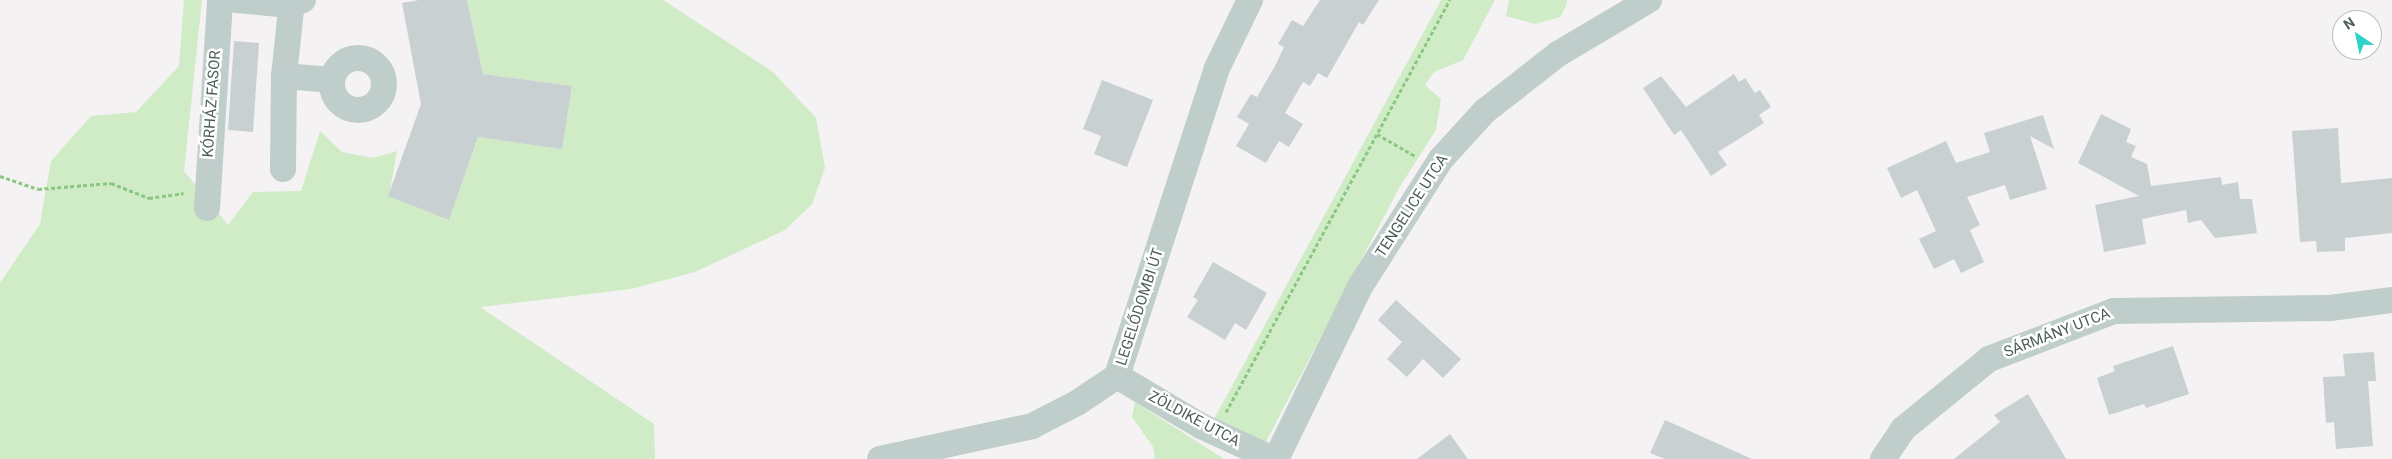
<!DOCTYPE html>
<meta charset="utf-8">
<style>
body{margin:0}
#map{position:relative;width:2392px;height:459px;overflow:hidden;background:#f4f2f3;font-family:Roboto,sans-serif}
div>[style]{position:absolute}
.green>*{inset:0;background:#cfecc6}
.building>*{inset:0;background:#c9d0d1}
.path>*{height:3px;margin-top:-1.5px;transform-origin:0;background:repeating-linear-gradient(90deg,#8ac782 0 4px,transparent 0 6.5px)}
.minor>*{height:26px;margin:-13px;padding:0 13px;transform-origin:13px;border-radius:13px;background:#bfcdcb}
.minor>.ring{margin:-13px;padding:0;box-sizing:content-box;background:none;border:26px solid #bfcdcb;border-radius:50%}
span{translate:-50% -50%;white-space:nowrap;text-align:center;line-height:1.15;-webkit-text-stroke:5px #fff;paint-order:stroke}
.street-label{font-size:15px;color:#4c5e5b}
.north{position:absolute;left:2332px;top:10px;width:50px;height:50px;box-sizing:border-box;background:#fff;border:1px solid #b7bfbd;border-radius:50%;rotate:326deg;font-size:14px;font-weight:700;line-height:20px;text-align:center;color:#4c5e5b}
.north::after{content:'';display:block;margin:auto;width:18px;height:22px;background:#2ed2c8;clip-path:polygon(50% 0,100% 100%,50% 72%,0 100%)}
</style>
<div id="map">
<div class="green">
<i style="clip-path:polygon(184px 0,202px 0,184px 171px,228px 225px,253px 192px,301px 191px,320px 131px,342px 152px,373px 158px,397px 151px,389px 196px,449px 220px,478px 137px,562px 147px,572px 86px,483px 74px,467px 0,663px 0,773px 72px,816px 118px,825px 168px,812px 204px,785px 230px,695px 272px,631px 289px,480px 307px,654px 424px,655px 459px,0 459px,0 283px,40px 224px,51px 161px,91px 116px,136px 112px,179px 66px)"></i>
<i style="clip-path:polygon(1441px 0,1495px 0,1463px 60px,1434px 72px,1425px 85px,1441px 99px,1436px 130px,1399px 188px,1262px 449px,1214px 419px)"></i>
<i style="clip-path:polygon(1509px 0,1567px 0,1567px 4px,1560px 17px,1535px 24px,1506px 16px)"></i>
<i style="clip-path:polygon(1135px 402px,1224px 459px,1155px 459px,1153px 447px,1132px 417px)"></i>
</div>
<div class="building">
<i style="clip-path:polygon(419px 0,467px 0,483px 74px,572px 86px,562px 149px,478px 137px,449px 220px,388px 196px,421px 104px,402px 3px)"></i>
<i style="clip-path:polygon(1320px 0,1379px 0,1363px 25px,1359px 22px,1327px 78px,1318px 73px,1310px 86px,1303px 82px,1285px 113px,1303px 124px,1289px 147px,1279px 141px,1266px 163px,1236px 146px,1249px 124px,1237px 117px,1251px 94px,1257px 97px,1275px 66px,1284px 47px,1278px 44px,1292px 20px,1303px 26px)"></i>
<i style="clip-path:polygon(234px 41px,259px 43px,253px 132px,228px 130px)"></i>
<i style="clip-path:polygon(1734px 74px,1739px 82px,1745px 78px,1755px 93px,1760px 90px,1771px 107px,1759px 115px,1764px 123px,1718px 152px,1727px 165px,1711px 176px,1681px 130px,1674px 135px,1643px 88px,1661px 76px,1686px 107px)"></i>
<i style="clip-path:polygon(1102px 80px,1153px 100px,1127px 167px,1094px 154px,1101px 136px,1083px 129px)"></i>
<i style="clip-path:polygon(2101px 114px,2131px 129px,2126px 142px,2136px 146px,2131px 157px,2147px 164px,2151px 186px,2221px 177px,2222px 185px,2238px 182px,2240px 199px,2252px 199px,2257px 233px,2215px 238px,2201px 220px,2188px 223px,2186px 210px,2142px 219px,2146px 244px,2104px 252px,2095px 205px,2139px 196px,2078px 163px)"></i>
<i style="clip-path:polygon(2043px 115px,2054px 149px,2030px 136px,2047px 189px,2010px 200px,2005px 185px,1967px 197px,1980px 225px,1970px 230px,1984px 262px,1961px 273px,1954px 259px,1934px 269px,1919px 239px,1936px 231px,1917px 190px,1901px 198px,1887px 168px,1946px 141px,1956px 163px,1990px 152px,1984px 133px)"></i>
<i style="clip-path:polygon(2338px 128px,2341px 183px,2392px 178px,2392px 233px,2345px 238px,2345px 251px,2317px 252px,2316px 241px,2300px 242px,2292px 131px)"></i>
<i style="clip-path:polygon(1213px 262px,1267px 293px,1246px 330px,1235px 323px,1225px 340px,1187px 317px,1198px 300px,1193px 297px)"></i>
<i style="clip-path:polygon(1396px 300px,1461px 359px,1443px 378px,1423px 359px,1407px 377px,1387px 359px,1402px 342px,1378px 320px)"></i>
<i style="clip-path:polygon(2173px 346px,2189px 394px,2146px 408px,2144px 404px,2109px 415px,2097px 378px,2115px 371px,2113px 366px)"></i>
<i style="clip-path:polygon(2374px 352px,2376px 381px,2368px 381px,2373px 446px,2336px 449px,2334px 422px,2326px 423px,2323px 377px,2345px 376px,2343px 354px)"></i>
<i style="clip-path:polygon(2028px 394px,2066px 459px,1954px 459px,2000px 422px,1994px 415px)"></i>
<i style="clip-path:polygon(1665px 420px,1752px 459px,1665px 459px,1650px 453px)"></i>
<i style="clip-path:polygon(1450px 434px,1468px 459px,1417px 459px)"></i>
</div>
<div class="path">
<i style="left:1377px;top:134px;width:44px;rotate:30.1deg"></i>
<i style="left:0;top:176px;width:40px;rotate:18.9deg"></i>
<i style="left:38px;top:189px;width:73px;rotate:-4.7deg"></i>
<i style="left:111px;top:183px;width:41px;rotate:21.5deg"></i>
<i style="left:149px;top:198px;width:35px;rotate:-8deg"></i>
<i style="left:1226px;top:412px;width:469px;rotate:-61.5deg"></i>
</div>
<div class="minor">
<i style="left:237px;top:0;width:54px;rotate:5.3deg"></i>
<i style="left:291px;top:5px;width:13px;rotate:-23deg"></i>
<i class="ring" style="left:332px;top:58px;width:26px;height:26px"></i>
<i style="left:284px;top:76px;width:48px;rotate:4.8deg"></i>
<i style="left:283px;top:169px;width:93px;rotate:-89.4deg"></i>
<i style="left:284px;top:76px;width:76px;rotate:-84deg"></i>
<i style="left:207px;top:208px;width:208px;rotate:-86.4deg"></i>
<i style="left:1117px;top:376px;width:98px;rotate:30.8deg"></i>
<i style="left:1201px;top:426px;width:79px;rotate:24.6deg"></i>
<i style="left:880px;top:459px;width:156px;rotate:-12.2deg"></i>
<i style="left:1032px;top:426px;width:51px;rotate:-27.1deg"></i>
<i style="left:1077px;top:403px;width:48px;rotate:-34deg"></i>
<i style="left:1117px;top:376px;width:324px;rotate:-72deg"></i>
<i style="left:1217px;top:68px;width:76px;rotate:-64.1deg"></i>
<i style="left:1276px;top:459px;width:194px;rotate:-64deg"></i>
<i style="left:1361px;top:285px;width:149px;rotate:-57.6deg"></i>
<i style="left:1441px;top:159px;width:65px;rotate:-47.5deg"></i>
<i style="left:1485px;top:111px;width:93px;rotate:-38deg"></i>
<i style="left:1558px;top:54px;width:106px;rotate:-30.7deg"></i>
<i style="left:1883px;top:459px;width:36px;rotate:-56deg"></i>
<i style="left:1903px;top:429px;width:111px;rotate:-39.1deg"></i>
<i style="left:1989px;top:359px;width:134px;rotate:-21deg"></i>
<i style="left:2114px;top:311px;width:216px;rotate:-0.8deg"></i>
<i style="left:2330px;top:308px;width:63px;rotate:-7.4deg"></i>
</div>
<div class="street-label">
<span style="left:212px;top:104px;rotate:-86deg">KÓRHÁZ FASOR</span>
<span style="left:1412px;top:206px;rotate:-57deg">TENGELICE UTCA</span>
<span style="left:1140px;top:307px;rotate:-72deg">LEGELŐDOMBI ÚT</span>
<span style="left:2057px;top:333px;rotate:-21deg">SÁRMÁNY UTCA</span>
<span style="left:1194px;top:419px;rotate:28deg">ZÖLDIKE UTCA</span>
</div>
<div class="north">N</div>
</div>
